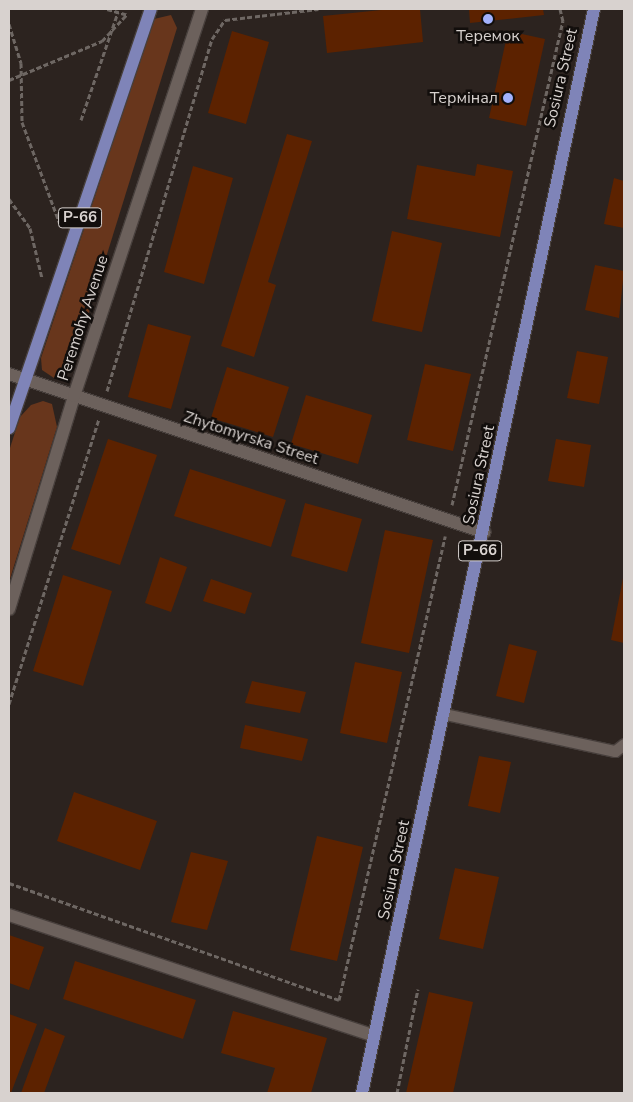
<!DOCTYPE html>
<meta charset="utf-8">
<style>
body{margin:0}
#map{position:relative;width:633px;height:1102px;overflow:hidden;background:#2c231f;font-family:"Nunito Sans",sans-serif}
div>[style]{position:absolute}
.green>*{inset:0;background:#68361c}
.building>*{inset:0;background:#5c2200}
.path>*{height:3px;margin-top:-1.5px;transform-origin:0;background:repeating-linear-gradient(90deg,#6e6763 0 5px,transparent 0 7.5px)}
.roads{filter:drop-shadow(1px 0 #473f3c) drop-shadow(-1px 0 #473f3c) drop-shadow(0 1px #473f3c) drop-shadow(0 -1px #473f3c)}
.service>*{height:11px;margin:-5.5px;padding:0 5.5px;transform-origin:5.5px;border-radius:5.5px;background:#6c615c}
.minor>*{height:12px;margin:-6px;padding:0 6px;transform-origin:6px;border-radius:6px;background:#6c615c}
.tertiary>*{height:12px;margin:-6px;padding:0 6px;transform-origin:6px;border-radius:6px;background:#6c615c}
.primary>*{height:12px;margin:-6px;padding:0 6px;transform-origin:6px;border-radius:6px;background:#7f84b8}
.dots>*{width:14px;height:14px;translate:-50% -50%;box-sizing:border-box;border:2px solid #120e0c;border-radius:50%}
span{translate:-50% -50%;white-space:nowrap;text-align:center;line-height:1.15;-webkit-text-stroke:5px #120e0c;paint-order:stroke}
.shield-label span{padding:1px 4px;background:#120e0c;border:1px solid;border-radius:4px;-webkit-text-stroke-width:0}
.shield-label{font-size:15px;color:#d8d2cf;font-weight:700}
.poi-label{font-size:16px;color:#d8d2cf}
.right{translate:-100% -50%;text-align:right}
.street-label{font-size:16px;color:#d8d2cf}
.frame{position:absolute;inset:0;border:10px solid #d8d2cf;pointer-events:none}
</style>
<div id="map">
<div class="green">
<i style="clip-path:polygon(171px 15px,177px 28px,74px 361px,68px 373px,54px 378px,42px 370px,41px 358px,154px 19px)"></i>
<i style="clip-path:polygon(43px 401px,52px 404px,57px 427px,9px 582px,9px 451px,20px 417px,31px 405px)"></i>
</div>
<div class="building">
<i style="clip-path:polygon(391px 9px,420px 9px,423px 42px,327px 53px,323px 16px)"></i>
<i style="clip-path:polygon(469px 9px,543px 9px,544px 15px,470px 23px)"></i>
<i style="clip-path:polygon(232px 31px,269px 42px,246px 124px,208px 113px)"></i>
<i style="clip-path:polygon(508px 31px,545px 39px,526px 126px,489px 118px)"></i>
<i style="clip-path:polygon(287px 134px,312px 141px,268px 282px,276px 285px,254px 357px,221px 346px)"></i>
<i style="clip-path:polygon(477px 164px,513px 171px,500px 237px,407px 219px,417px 165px,475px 176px)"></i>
<i style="clip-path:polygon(193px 166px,233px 178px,204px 284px,164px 272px)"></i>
<i style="clip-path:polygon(614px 178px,624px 181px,624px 228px,604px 224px)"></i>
<i style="clip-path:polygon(392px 231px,442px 243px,422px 332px,372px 321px)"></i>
<i style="clip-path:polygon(595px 265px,624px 271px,619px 318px,585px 310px)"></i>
<i style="clip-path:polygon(148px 324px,191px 336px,171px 409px,128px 397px)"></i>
<i style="clip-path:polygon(577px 351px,608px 357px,599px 404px,567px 398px)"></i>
<i style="clip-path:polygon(425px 364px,471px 374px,453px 451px,407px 440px)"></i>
<i style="clip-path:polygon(227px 367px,289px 387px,273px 437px,211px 418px)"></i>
<i style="clip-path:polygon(306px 395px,372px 415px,358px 464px,291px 444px)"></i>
<i style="clip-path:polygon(108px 439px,157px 455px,120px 565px,71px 549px)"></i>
<i style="clip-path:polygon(556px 439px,591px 445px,584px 487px,548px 481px)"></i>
<i style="clip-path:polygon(190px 469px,286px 500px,271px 547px,174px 516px)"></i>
<i style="clip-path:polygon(305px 503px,362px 519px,347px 572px,291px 556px)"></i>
<i style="clip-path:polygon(385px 530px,433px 540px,409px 653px,361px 643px)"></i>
<i style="clip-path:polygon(160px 557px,187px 567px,171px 612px,145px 603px)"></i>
<i style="clip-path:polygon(63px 575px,112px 591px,83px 686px,33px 671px)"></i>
<i style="clip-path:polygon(623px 578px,624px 578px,624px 643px,611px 640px)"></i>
<i style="clip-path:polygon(211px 579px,252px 593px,245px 614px,203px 601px)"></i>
<i style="clip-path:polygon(509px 644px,537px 651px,524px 703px,496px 696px)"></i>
<i style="clip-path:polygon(355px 662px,402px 672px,387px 743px,340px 733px)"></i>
<i style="clip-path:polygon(252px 681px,306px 692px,300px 713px,245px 703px)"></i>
<i style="clip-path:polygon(245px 725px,308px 739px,302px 761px,240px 748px)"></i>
<i style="clip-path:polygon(479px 756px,511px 762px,500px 813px,468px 806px)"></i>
<i style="clip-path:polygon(74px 792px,157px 821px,140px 870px,57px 841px)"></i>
<i style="clip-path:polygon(317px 836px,363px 847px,337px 961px,290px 950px)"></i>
<i style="clip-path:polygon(191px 852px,228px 861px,207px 930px,171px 922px)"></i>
<i style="clip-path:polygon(455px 868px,499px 877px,483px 949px,439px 939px)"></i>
<i style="clip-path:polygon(9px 935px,44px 947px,29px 990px,9px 983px)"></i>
<i style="clip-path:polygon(75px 961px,196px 1000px,183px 1039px,63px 999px)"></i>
<i style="clip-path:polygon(429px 992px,473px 1002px,453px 1093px,406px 1093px)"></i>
<i style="clip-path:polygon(233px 1011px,327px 1038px,311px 1093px,267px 1093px,275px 1068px,221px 1053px)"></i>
<i style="clip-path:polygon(9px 1014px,37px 1024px,11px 1093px,9px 1093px)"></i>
<i style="clip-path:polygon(45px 1028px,65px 1036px,44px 1093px,21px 1093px)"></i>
</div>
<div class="path">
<i style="left:107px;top:9px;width:22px;rotate:16deg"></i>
<i style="left:9px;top:24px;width:41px;rotate:72.9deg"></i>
<i style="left:21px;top:63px;width:59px;rotate:89deg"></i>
<i style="left:22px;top:122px;width:112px;rotate:69.6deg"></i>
<i style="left:9px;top:80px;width:101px;rotate:-22.8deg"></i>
<i style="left:102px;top:41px;width:37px;rotate:-47deg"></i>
<i style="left:81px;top:120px;width:114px;rotate:-71.1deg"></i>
<i style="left:9px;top:199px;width:36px;rotate:54deg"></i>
<i style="left:30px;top:228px;width:51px;rotate:76.5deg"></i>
<i style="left:107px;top:391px;width:367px;rotate:-73.4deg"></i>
<i style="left:212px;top:39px;width:23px;rotate:-56deg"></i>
<i style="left:225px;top:20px;width:94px;rotate:-6.7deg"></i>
<i style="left:452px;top:505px;width:497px;rotate:-77.1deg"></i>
<i style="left:563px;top:21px;width:12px;rotate:-104deg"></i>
<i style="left:9px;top:704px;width:299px;rotate:-72.5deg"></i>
<i style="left:9px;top:883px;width:350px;rotate:19.5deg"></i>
<i style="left:339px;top:1000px;width:476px;rotate:-77.1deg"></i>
<i style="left:397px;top:1093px;width:106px;rotate:-78.6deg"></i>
</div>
<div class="roads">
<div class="service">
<i style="left:445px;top:714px;width:174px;rotate:12.3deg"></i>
<i style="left:615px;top:751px;width:11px;rotate:-38deg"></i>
</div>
<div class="minor">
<i style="left:9px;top:374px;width:501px;rotate:18.4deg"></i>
</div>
<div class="tertiary">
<i style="left:9px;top:609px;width:223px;rotate:-73deg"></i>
<i style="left:74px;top:396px;width:408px;rotate:-71.7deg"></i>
<i style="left:9px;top:915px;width:385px;rotate:18.3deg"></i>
</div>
<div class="primary">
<i style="left:9px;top:428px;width:442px;rotate:-71.3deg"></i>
<i style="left:362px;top:1093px;width:1109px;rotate:-77.92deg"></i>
</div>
</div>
<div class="dots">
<i style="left:488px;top:19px;background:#a3b2fd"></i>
<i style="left:508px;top:98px;background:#a3b2fd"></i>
</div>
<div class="shield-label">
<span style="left:80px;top:218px">Р-66</span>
<span style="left:480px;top:551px">Р-66</span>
</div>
<div class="poi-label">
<span style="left:488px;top:36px">Теремок</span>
<span class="right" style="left:498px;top:98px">Термінал</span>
</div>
<div class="street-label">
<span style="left:561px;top:78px;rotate:-77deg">Sosiura Street</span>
<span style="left:83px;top:318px;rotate:-72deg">Peremohy Avenue</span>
<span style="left:251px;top:438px;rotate:18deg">Zhytomyrska Street</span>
<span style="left:479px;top:475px;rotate:-78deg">Sosiura Street</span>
<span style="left:394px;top:870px;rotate:-78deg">Sosiura Street</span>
</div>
<div class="frame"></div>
</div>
